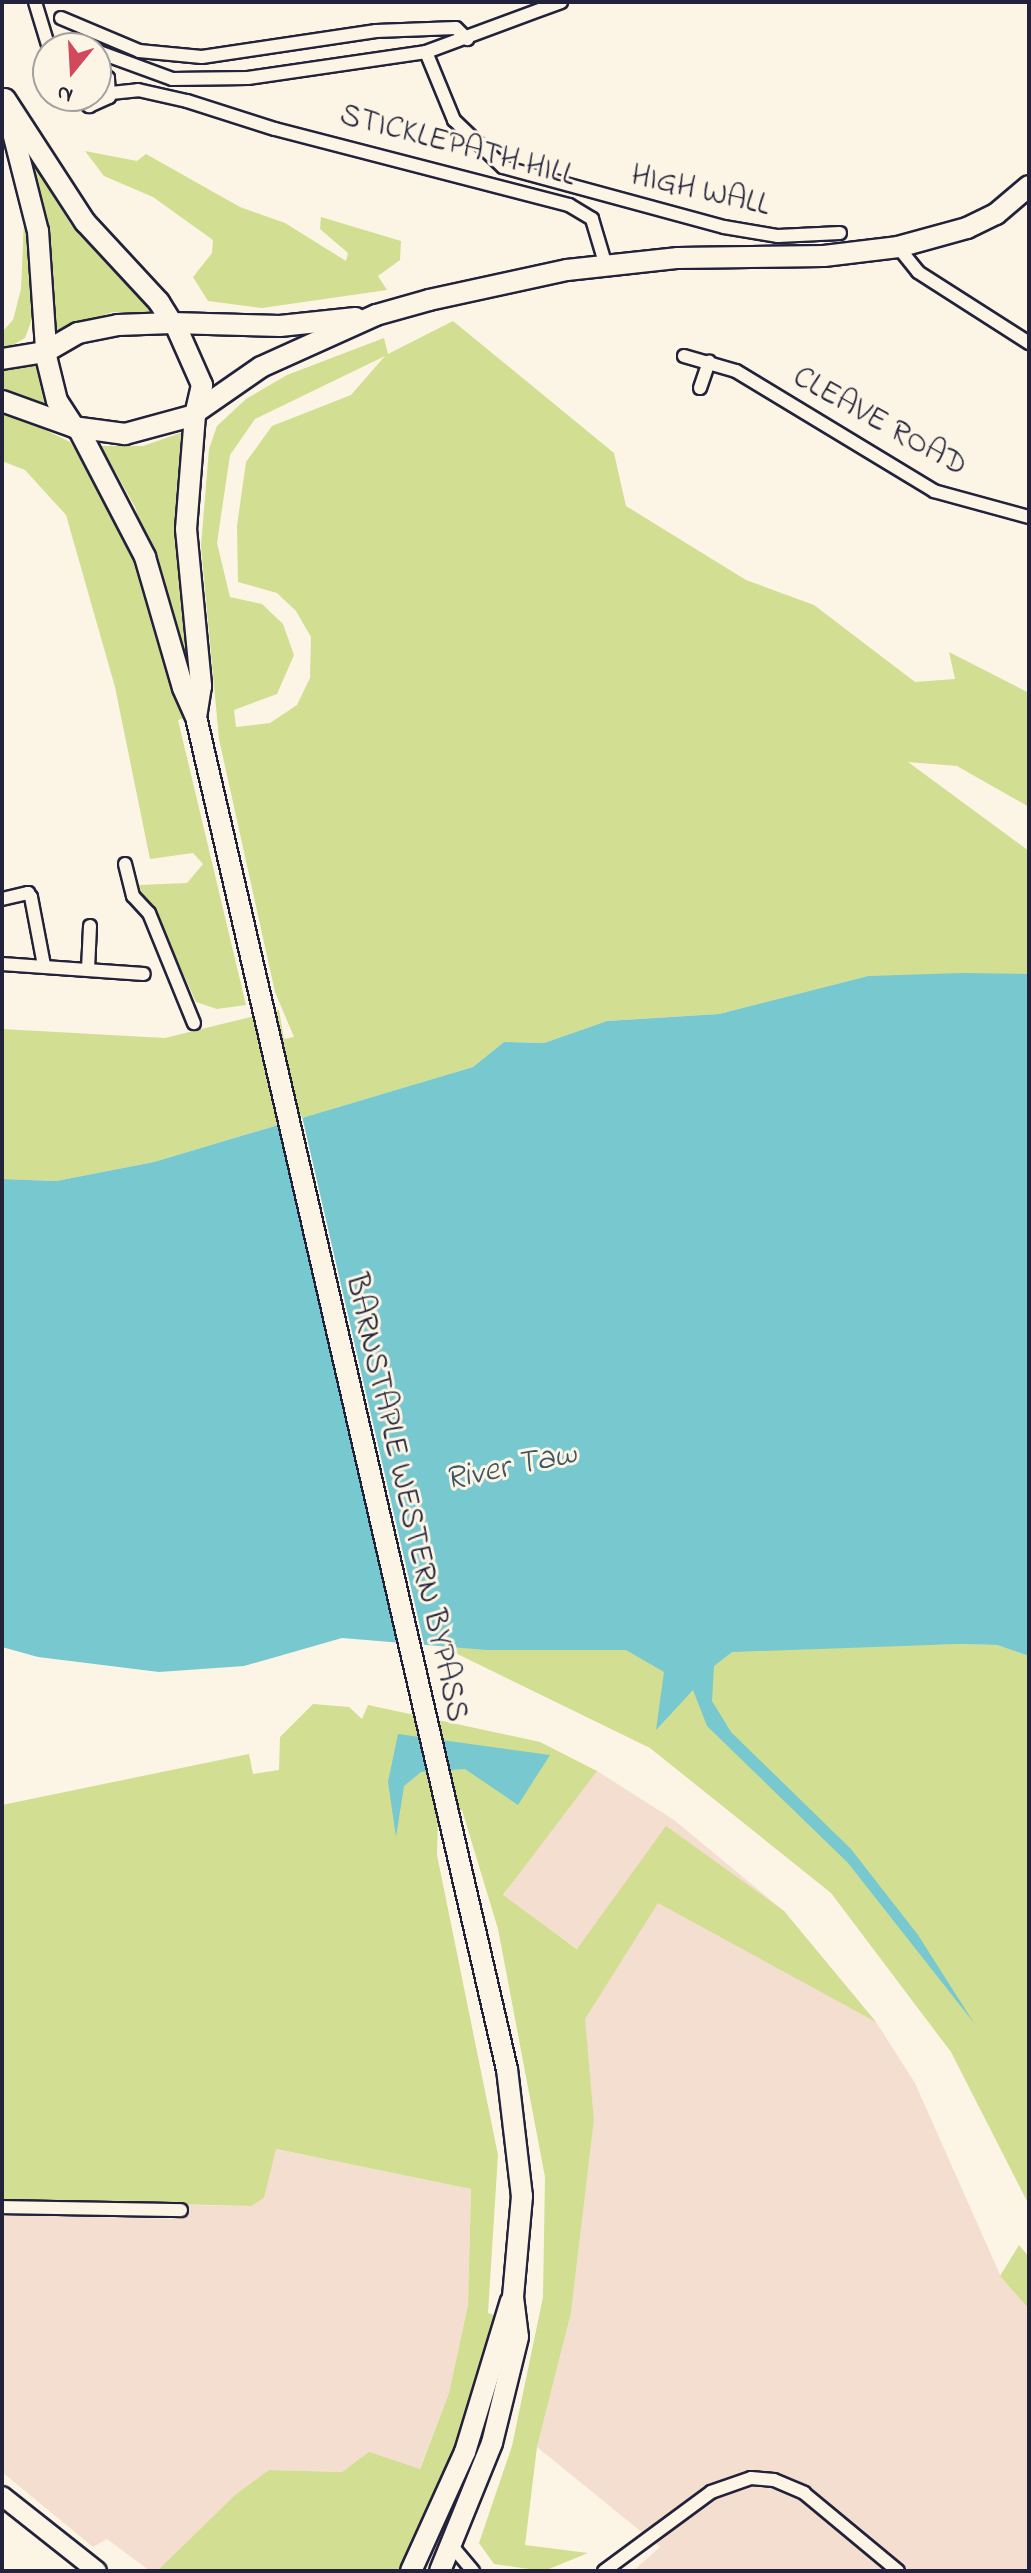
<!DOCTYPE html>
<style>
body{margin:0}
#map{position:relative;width:1031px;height:2573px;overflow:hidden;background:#fcf5e5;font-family:"Indie Flower",sans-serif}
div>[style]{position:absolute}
.built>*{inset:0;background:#f4decf}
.green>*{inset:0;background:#d2de91}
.water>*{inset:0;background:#77c8cf}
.pier>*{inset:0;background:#fcf5e5}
.roads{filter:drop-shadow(2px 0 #22223b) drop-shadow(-2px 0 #22223b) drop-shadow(0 2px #22223b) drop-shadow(0 -2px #22223b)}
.minor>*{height:12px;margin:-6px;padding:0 6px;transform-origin:6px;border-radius:6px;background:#fcf5e5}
.secondary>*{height:18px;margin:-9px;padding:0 9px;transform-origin:9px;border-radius:9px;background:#fcf5e5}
.primary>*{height:20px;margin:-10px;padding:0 10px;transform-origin:10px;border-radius:10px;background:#fcf5e5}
span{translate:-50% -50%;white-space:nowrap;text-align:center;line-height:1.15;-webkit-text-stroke:6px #fcf5e5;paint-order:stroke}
.street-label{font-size:32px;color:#22223b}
.water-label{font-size:34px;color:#3c5467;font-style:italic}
.frame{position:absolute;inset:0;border:4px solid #22223b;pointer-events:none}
.north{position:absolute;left:32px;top:32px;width:80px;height:80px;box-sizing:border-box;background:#fcf5e5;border:2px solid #a5a1a1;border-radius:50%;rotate:198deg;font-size:22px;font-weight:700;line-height:32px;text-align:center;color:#22223b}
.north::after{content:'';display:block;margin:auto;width:28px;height:36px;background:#d1495b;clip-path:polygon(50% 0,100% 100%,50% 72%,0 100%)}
</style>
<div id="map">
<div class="built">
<i style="clip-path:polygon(594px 1769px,674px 1820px,784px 1911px,876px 2022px,915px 2083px,1001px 2277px,1029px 2309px,1029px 2571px,633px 2571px,660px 2547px,537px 2447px,571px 2313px,594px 2120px,578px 1949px,503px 1896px)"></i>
<i style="clip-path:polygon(275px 2149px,471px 2189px,468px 2305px,449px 2393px,419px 2470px,369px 2453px,342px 2472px,269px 2470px,236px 2494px,157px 2571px,150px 2571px,107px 2539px,93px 2547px,2px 2472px,2px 2215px,182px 2219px,185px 2205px,251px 2206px,264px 2198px)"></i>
</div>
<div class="green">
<i style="clip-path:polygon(22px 146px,71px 225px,155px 314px,113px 312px,50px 333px,50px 260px)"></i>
<i style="clip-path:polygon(85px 151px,137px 161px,146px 154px,240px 207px,285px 223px,346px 261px,348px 253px,320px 229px,321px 217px,401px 241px,400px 260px,378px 276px,387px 290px,262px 308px,208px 301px,193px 277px,212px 253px,213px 240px,153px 197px,104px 176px)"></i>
<i style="clip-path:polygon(25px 198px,36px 308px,25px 338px,2px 351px,2px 332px,13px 320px,21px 289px)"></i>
<i style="clip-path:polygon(evenodd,453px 321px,614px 453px,626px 506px,746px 580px,814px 605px,915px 682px,955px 679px,949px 652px,1029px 693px,1029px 807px,957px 766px,908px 762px,1029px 851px,1029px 974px,868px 976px,719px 1014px,607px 1021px,544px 1043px,504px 1042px,473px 1067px,154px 1162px,56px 1181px,2px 1179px,2px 1029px,165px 1038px,279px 1010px,284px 1039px,294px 1037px,275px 992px,219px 739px,201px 546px,209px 449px,217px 426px,246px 399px,287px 375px,384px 338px,388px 354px,453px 321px,385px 356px,351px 395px,272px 426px,246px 462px,237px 526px,238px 582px,277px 593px,296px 611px,311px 637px,310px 678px,297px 705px,270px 723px,236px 727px,234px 710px,277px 694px,294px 655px,283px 624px,262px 604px,230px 597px,217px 543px,230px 455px,255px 419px,385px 356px)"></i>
<i style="clip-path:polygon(37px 364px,42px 387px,53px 415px,2px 394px,2px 371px)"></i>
<i style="clip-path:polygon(2px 409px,70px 442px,119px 518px,185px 718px,178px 720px,246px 1005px,217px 1009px,196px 1002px,156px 913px,142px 896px,139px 885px,187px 883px,203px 864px,193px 853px,150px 859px,115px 687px,66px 515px,25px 470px,2px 461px)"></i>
<i style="clip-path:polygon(189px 430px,177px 515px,193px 687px,135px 507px,101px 446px,143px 446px)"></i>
<i style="clip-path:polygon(344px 1597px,512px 1605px,558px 1622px,653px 1620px,688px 1627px,690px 1640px,683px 1649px,958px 1644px,997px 1645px,1029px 1656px,1029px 2205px,951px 2052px,831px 1893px,650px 1748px,439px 1645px,643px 1650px,627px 1640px,335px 1630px,240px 1652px,159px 1658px,60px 1652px,131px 1633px,185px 1637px,235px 1628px)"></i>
<i style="clip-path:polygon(313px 1704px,349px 1707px,362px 1719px,368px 1705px,540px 1742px,597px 1771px,503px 1895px,577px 1949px,666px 1826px,784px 1911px,876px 2022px,658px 1903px,585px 2019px,594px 2120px,571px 2313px,537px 2447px,525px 2545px,588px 2553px,544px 2571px,494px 2564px,479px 2543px,512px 2446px,543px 2297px,545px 2177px,498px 1929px,462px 1810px,438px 1815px,437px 1855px,498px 2155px,488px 2313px,497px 2316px,469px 2422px,403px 2571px,157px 2571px,236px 2494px,269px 2470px,342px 2472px,369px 2452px,420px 2469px,449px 2393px,468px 2305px,471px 2189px,276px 2149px,264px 2198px,251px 2206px,2px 2200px,2px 1805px,249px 1754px,253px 1774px,279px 1770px,280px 1737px)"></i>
<i style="clip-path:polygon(1019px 2245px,1029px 2257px,1029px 2309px,1000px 2276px)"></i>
</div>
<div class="water">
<i style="clip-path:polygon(962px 973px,1029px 974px,1029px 1656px,997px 1645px,958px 1644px,732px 1652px,714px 1666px,712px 1701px,731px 1732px,851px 1849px,918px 1935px,974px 2023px,848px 1863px,707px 1726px,693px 1690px,656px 1730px,664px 1672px,626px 1650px,487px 1650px,342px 1638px,244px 1666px,159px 1672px,38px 1657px,2px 1647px,2px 1179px,56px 1181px,154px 1162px,473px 1067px,504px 1042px,544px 1043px,607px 1021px,719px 1014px,868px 976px)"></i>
<i style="clip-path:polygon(398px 1734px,550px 1755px,518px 1805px,465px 1769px,421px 1772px,404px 1786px,396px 1837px,388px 1782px)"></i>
</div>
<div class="pier">
<i style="clip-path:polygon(302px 1116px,425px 1648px,398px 1645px,279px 1123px)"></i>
</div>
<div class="roads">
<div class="minor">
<i style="left:35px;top:2px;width:48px;rotate:73.1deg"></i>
<i style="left:61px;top:18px;width:85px;rotate:22.9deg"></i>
<i style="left:139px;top:51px;width:63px;rotate:5.4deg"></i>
<i style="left:202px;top:57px;width:176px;rotate:-8.5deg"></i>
<i style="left:376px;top:31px;width:80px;rotate:-2.1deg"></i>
<i style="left:456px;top:28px;width:16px;rotate:45deg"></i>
<i style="left:79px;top:45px;width:9px;rotate:21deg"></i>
<i style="left:96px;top:51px;width:81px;rotate:20.2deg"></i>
<i style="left:172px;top:79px;width:76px;rotate:-0.8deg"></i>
<i style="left:248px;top:78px;width:180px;rotate:-8.3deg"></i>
<i style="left:426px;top:52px;width:144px;rotate:-20.3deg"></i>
<i style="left:426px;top:52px;width:74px;rotate:67.6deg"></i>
<i style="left:454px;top:120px;width:68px;rotate:43.8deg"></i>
<i style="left:503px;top:167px;width:229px;rotate:15.2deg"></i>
<i style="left:724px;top:227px;width:55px;rotate:9.5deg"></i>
<i style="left:778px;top:236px;width:62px;rotate:-2.8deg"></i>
<i style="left:111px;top:93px;width:27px;rotate:-6deg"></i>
<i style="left:138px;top:90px;width:50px;rotate:12.7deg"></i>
<i style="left:187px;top:101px;width:92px;rotate:17.7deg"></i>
<i style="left:275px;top:129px;width:304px;rotate:14.5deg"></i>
<i style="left:569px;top:205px;width:27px;rotate:31deg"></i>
<i style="left:592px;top:219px;width:49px;rotate:73.4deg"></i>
<i style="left:77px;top:96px;width:16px;rotate:40deg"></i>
<i style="left:89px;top:106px;width:22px;rotate:-24deg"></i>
<i style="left:109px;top:97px;width:19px;rotate:-93deg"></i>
<i style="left:108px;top:78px;width:14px;rotate:-146deg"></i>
<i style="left:898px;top:247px;width:32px;rotate:51deg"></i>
<i style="left:918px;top:272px;width:132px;rotate:32.6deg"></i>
<i style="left:684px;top:356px;width:54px;rotate:16.1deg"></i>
<i style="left:736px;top:371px;width:232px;rotate:31.2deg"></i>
<i style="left:934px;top:491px;width:98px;rotate:15.3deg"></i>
<i style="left:700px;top:388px;width:28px;rotate:-71deg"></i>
<i style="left:125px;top:864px;width:33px;rotate:76deg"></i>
<i style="left:133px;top:896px;width:23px;rotate:47deg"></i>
<i style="left:149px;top:913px;width:119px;rotate:67.8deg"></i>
<i style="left:2px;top:899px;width:27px;rotate:-13deg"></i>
<i style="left:28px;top:893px;width:5px;rotate:53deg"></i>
<i style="left:31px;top:897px;width:69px;rotate:79.2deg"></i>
<i style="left:2px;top:964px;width:142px;rotate:4deg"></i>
<i style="left:88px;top:969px;width:43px;rotate:-87.3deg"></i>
<i style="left:2px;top:2207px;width:179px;rotate:1deg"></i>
<i style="left:452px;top:2546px;width:33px;rotate:50deg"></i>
<i style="left:604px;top:2571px;width:133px;rotate:-36.4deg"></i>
<i style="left:711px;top:2492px;width:42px;rotate:-19.3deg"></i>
<i style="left:751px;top:2478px;width:23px;rotate:5deg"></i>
<i style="left:774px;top:2480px;width:33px;rotate:23deg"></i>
<i style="left:804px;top:2493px;width:122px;rotate:39.7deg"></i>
</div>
<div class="secondary">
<i style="left:2px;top:2496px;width:121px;rotate:38.3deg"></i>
</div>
<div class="primary">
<i style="left:5px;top:99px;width:147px;rotate:57deg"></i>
<i style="left:85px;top:222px;width:109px;rotate:47.2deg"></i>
<i style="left:159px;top:302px;width:25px;rotate:58deg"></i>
<i style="left:5px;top:101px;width:134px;rotate:75.8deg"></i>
<i style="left:38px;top:231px;width:117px;rotate:86.1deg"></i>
<i style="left:175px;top:324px;width:67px;rotate:66.1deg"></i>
<i style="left:202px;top:385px;width:31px;rotate:103deg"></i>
<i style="left:195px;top:415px;width:73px;rotate:164.8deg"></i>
<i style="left:125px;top:434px;width:51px;rotate:-172.2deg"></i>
<i style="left:74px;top:427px;width:31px;rotate:-123deg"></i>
<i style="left:57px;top:401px;width:50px;rotate:-103.8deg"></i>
<i style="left:45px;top:352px;width:38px;rotate:-30deg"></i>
<i style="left:78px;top:333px;width:41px;rotate:-11.3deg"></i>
<i style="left:118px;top:325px;width:54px;rotate:-2.1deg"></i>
<i style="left:172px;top:323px;width:108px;rotate:1.6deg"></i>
<i style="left:280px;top:326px;width:76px;rotate:-6deg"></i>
<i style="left:2px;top:359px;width:44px;rotate:-9.2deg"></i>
<i style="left:2px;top:401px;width:77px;rotate:19.9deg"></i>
<i style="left:199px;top:410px;width:75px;rotate:-34.7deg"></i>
<i style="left:261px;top:367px;width:126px;rotate:-24.3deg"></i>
<i style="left:376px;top:315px;width:55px;rotate:-15.8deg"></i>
<i style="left:429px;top:300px;width:141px;rotate:-12.3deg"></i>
<i style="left:567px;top:270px;width:112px;rotate:-6.2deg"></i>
<i style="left:678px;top:258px;width:146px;rotate:-0.8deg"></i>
<i style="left:824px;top:256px;width:75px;rotate:-6.9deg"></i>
<i style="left:898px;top:247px;width:72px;rotate:-15.4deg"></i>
<i style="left:967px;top:228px;width:32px;rotate:-26deg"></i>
<i style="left:996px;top:214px;width:43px;rotate:-40.3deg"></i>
<i style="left:195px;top:415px;width:114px;rotate:94.5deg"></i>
<i style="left:186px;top:529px;width:158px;rotate:84.5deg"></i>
<i style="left:201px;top:686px;width:31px;rotate:99deg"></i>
<i style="left:79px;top:430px;width:143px;rotate:62.5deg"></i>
<i style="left:145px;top:557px;width:136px;rotate:73.8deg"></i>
<i style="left:183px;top:688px;width:32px;rotate:66deg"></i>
<i style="left:196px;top:717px;width:1387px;rotate:77.05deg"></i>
<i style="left:507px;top:2069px;width:128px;rotate:83.3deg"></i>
<i style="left:522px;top:2196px;width:101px;rotate:95.1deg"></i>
<i style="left:513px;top:2297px;width:40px;rotate:82.9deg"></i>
<i style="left:518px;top:2337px;width:109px;rotate:103.8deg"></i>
<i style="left:492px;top:2443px;width:138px;rotate:112.1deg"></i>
<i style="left:411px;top:2571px;width:131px;rotate:-65.6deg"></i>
<i style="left:465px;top:2452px;width:158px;rotate:-73.1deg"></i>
</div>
</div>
<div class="street-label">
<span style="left:457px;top:147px;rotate:15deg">STICKLEPATH HILL</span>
<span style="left:700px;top:192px;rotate:13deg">HIGH WALL</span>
<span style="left:879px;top:423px;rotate:29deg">CLEAVE ROAD</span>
<span style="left:405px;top:1498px;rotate:77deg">BARNSTAPLE WESTERN BYPASS</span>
</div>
<div class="water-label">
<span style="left:511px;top:1468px;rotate:-12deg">River Taw</span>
</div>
<div class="frame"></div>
<div class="north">N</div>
</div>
